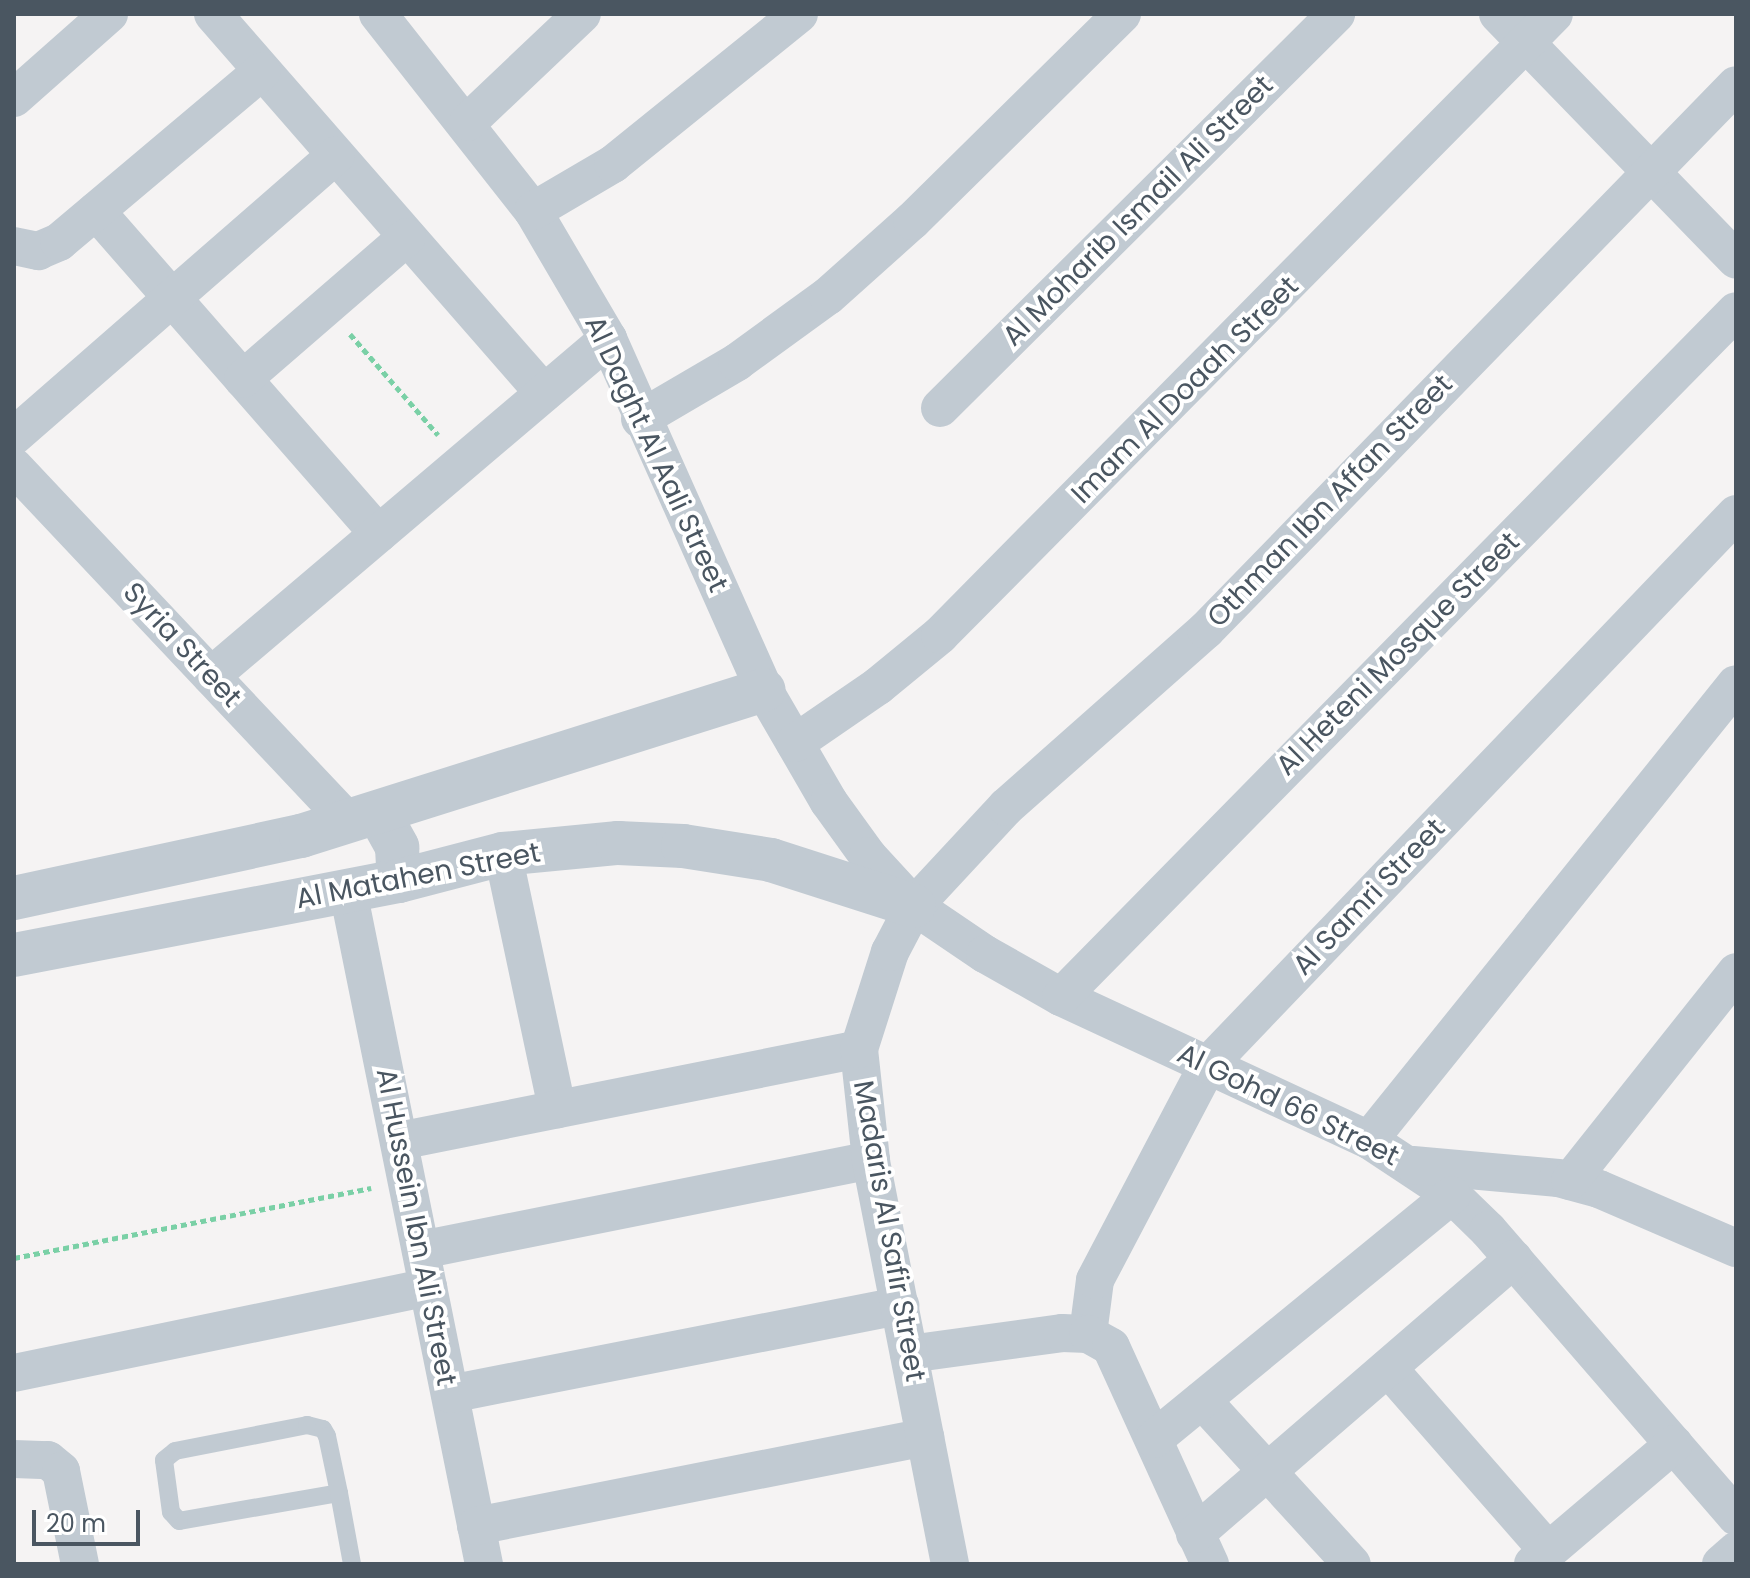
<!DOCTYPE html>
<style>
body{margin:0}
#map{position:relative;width:1750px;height:1578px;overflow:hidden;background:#f5f3f3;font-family:Poppins,sans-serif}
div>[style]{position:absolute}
.path>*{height:5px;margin-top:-2.5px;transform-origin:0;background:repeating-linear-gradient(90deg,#7ad0a6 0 6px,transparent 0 10px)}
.service>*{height:18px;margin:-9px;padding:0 9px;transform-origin:9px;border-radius:9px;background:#c1cad2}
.minor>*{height:38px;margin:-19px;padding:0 19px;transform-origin:19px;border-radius:19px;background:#c1cad2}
.tertiary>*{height:44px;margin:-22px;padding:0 22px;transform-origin:22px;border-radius:22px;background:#c1cad2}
span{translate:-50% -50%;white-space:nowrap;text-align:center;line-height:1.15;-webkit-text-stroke:8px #fff;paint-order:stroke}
.street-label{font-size:28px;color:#4a5661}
.frame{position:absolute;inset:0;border:16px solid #4a5661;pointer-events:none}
.scale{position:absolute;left:32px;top:1510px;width:108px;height:36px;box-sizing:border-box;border:4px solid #4a5661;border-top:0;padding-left:10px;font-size:24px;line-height:28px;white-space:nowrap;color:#4a5661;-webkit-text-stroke:6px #fff;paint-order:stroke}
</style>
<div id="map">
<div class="path">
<i style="left:350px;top:334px;width:134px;rotate:48.9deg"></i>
<i style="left:14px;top:1258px;width:364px;rotate:-11.1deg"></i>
</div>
<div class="service">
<i style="left:339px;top:1493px;width:162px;rotate:170.1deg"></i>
<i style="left:179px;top:1521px;width:12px;rotate:-132deg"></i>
<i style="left:171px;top:1512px;width:52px;rotate:-97.7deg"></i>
<i style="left:164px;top:1460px;width:14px;rotate:-39deg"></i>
<i style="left:175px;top:1451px;width:135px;rotate:-11.1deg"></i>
<i style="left:307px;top:1425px;width:16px;rotate:14deg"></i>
<i style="left:323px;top:1429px;width:8px;rotate:60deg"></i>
<i style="left:327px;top:1436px;width:58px;rotate:78.1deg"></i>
<i style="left:339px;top:1493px;width:72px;rotate:79.6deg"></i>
</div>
<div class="minor">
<i style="left:213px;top:14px;width:503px;rotate:48.87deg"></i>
<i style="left:378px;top:14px;width:251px;rotate:51.8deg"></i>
<i style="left:533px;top:211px;width:148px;rotate:59.6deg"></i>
<i style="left:608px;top:339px;width:384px;rotate:66deg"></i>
<i style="left:764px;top:690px;width:129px;rotate:59.9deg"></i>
<i style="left:829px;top:802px;width:67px;rotate:54.2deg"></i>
<i style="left:868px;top:856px;width:68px;rotate:47.4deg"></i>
<i style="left:914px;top:906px;width:86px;rotate:34.1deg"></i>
<i style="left:985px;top:954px;width:87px;rotate:29.5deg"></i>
<i style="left:1061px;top:997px;width:340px;rotate:24.9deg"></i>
<i style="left:1369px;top:1140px;width:100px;rotate:33.5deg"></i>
<i style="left:1452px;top:1195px;width:50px;rotate:44.2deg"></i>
<i style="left:1488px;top:1230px;width:379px;rotate:49.1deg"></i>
<i style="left:1498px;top:14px;width:342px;rotate:45.9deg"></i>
<i style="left:14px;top:98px;width:127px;rotate:-41.5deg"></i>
<i style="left:468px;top:122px;width:157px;rotate:-43.5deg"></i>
<i style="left:96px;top:211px;width:429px;rotate:48.8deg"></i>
<i style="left:533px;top:211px;width:93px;rotate:-30.4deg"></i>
<i style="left:613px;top:164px;width:239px;rotate:-38.9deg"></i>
<i style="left:14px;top:246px;width:25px;rotate:12deg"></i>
<i style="left:38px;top:251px;width:23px;rotate:-23deg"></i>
<i style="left:59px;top:242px;width:265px;rotate:-40.1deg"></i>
<i style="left:243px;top:379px;width:217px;rotate:-40.9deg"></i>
<i style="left:940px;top:408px;width:559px;rotate:-44.85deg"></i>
<i style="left:640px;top:419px;width:113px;rotate:-30.4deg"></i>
<i style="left:737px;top:362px;width:112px;rotate:-36deg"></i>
<i style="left:828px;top:296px;width:113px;rotate:-41.8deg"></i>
<i style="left:912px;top:221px;width:295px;rotate:-44.6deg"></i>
<i style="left:14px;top:436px;width:427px;rotate:-41.1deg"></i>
<i style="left:14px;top:467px;width:488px;rotate:46.7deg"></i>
<i style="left:211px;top:676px;width:521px;rotate:-40.33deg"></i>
<i style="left:795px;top:743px;width:101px;rotate:-34.5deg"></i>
<i style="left:878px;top:686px;width:80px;rotate:-39.4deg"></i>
<i style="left:940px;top:635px;width:873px;rotate:-45.32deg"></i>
<i style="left:503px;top:854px;width:261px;rotate:78deg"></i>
<i style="left:348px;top:891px;width:687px;rotate:78.58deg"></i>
<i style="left:1061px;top:997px;width:962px;rotate:-45.46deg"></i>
<i style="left:1369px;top:1140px;width:585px;rotate:-51.17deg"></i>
<i style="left:399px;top:1141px;width:469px;rotate:-11.3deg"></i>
<i style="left:1413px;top:1165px;width:146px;rotate:5.1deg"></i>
<i style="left:1558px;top:1178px;width:42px;rotate:15deg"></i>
<i style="left:1599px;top:1189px;width:149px;rotate:23.3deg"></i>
<i style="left:1570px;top:1181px;width:267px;rotate:-51.5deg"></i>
<i style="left:421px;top:1250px;width:459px;rotate:-11.3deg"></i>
<i style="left:1088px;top:1334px;width:54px;rotate:-82.6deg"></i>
<i style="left:1095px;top:1280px;width:243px;rotate:-62.3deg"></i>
<i style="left:1208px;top:1065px;width:763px;rotate:-46.22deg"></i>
<i style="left:909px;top:1354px;width:154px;rotate:-7.8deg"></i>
<i style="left:1062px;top:1333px;width:26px;rotate:2deg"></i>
<i style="left:1088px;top:1334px;width:26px;rotate:29deg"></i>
<i style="left:1111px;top:1347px;width:239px;rotate:65.5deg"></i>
<i style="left:1388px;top:1368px;width:243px;rotate:48.8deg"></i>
<i style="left:14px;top:1373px;width:423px;rotate:-11.7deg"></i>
<i style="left:450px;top:1394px;width:459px;rotate:-11.1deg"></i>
<i style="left:1202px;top:1400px;width:222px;rotate:47.6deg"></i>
<i style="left:1154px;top:1439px;width:385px;rotate:-39.3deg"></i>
<i style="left:14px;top:1459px;width:34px;rotate:2deg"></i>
<i style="left:48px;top:1460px;width:17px;rotate:40deg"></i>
<i style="left:61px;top:1471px;width:95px;rotate:78.5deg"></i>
<i style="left:476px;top:1526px;width:458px;rotate:-11.2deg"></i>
<i style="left:1195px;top:1534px;width:421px;rotate:-40.8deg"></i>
<i style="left:950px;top:1564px;width:412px;rotate:-101.1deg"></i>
<i style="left:871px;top:1160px;width:112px;rotate:-96.2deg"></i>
<i style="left:859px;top:1049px;width:102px;rotate:-72.3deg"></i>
<i style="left:890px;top:952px;width:52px;rotate:-62.4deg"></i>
<i style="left:914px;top:906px;width:135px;rotate:-47.1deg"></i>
<i style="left:1006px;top:807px;width:267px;rotate:-41.5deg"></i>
<i style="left:1206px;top:630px;width:760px;rotate:-45.8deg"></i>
<i style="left:1533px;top:1564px;width:185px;rotate:-40.4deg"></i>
<i style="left:1721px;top:1564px;width:20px;rotate:-41deg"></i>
</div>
<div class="tertiary">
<i style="left:379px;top:814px;width:38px;rotate:61deg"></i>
<i style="left:397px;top:847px;width:34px;rotate:87deg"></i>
<i style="left:14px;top:898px;width:294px;rotate:-12.2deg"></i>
<i style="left:301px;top:836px;width:485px;rotate:-17.5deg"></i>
<i style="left:14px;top:955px;width:392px;rotate:-10.9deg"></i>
<i style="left:399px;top:881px;width:107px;rotate:-14.6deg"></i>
<i style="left:503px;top:854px;width:116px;rotate:-5.5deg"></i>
<i style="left:618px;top:843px;width:65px;rotate:2.6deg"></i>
<i style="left:683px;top:846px;width:89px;rotate:9deg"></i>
<i style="left:771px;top:860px;width:150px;rotate:17.8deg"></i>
</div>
<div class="street-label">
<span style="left:1138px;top:211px;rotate:-45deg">Al Moharib Ismail Ali Street</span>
<span style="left:1185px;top:390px;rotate:-45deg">Imam Al Doaah Street</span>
<span style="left:656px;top:454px;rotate:65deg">Al Daght Al Aali Street</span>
<span style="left:1330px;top:501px;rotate:-46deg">Othman Ibn Affan Street</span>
<span style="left:182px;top:645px;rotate:47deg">Syria Street</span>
<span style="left:1398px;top:654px;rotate:-45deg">Al Heteni Mosque Street</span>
<span style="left:418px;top:876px;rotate:-11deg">Al Matahen Street</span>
<span style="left:1369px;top:897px;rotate:-46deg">Al Samri Street</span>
<span style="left:1288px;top:1105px;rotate:26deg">Al Gohd 66 Street</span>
<span style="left:416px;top:1227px;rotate:79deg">Al Hussein Ibn Ali Street</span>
<span style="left:889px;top:1231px;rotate:80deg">Madaris Al Safir Street</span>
</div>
<div class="frame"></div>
<div class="scale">20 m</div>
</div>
